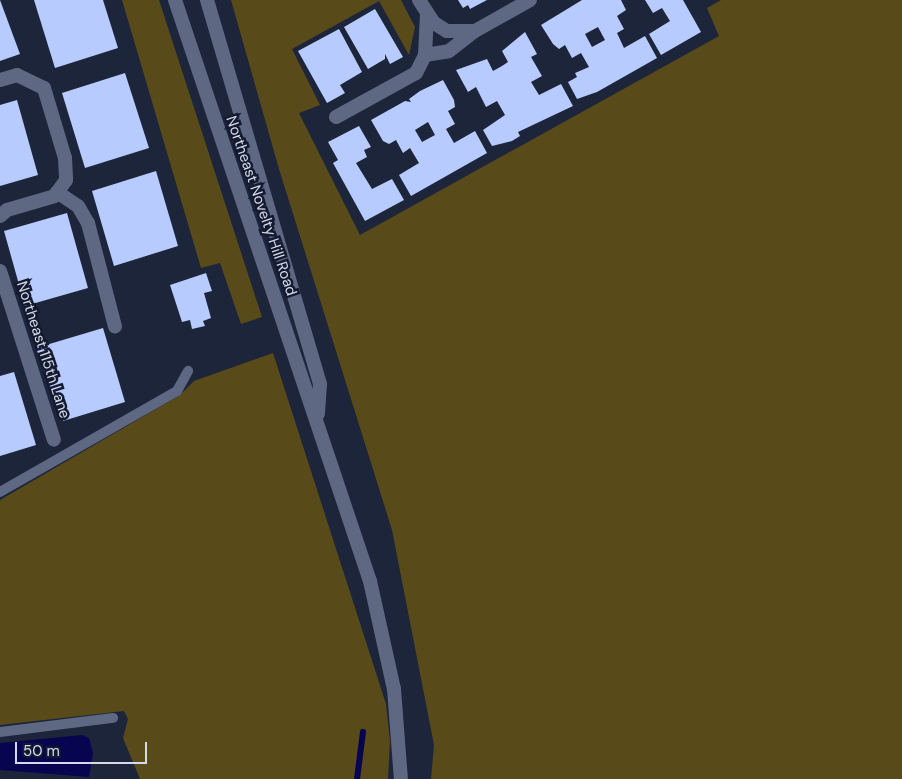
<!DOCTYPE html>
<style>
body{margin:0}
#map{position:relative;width:902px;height:779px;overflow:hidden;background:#1d253b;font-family:"DM Sans",sans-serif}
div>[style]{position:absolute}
.green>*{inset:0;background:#584a19}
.water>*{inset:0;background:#07054f}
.stream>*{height:5.5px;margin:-2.75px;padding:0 2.75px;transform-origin:2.75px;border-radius:2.75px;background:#07054f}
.building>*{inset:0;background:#b8cbff}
.service>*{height:10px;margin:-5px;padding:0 5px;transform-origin:5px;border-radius:5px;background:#5e6883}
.minor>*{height:14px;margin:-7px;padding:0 7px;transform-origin:7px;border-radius:7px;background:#5e6883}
.secondary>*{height:14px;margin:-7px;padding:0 7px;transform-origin:7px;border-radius:7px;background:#5e6883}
span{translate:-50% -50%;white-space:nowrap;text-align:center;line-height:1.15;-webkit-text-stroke:5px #141b31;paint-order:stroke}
.street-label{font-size:15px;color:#d5daea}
.scale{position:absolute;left:15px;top:742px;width:132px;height:22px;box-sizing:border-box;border:2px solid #d5daea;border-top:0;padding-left:6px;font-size:15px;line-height:18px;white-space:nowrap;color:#d5daea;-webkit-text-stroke:4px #141b31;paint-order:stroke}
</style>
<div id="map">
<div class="green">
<i style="clip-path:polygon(122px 0,159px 0,262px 317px,241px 324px,220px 263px,201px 268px)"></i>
<i style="clip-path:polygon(231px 0,401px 0,415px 27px,409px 55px,379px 1px,292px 49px,320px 105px,299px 113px,360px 235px,719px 36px,707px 8px,721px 0,902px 0,902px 779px,431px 779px,434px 745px,392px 530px,279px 169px)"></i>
<i style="clip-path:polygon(273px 353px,386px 704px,390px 741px,388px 779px,140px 779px,123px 738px,128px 719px,124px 711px,0 725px,0 500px,180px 395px,194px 381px)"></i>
</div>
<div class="water">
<i style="clip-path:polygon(82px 735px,89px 738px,93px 753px,89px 777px,0 770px,0 743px)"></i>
</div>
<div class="stream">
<i style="left:357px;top:779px;width:47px;rotate:-82.7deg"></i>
</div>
<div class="building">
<i style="clip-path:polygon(0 0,20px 54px,0 61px)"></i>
<i style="clip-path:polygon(34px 0,103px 0,118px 48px,55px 68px)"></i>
<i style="clip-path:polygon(458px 0,487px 0,470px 9px,468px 5px,463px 8px)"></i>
<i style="clip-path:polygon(evenodd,582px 0,621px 0,626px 10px,617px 16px,624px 29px,617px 33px,624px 48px,645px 36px,657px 58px,597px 92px,577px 99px,568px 82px,577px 77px,575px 73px,589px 67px,581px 53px,572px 58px,565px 45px,559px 49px,553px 44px,541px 25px,582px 0,598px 27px,605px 40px,592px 47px,585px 34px,598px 27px)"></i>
<i style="clip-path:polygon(645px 0,683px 0,701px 32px,661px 55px,649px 34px,670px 21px,662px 8px,653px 13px)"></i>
<i style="clip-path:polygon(375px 9px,403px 57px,390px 64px,385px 54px,385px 59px,368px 69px,344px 27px)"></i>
<i style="clip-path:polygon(339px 29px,362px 72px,340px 85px,345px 93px,327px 103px,298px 51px)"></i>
<i style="clip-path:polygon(525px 32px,537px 54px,531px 57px,542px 76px,531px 82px,539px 95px,561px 84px,573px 106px,518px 132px,520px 136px,512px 141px,492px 146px,483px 130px,505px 115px,497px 101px,486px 107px,476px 87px,468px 92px,456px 70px,487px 59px,493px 71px,502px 66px,508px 62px,502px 51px)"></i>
<i style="clip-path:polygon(125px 73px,149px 148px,85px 168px,62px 93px)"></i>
<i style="clip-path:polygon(evenodd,443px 80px,454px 100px,455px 107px,448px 111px,455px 124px,446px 129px,454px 143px,475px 131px,487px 153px,411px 196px,399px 175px,419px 163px,410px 148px,403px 153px,396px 140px,389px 144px,383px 141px,371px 120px,405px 101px,411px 102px,409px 99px,420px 91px,443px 80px,428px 122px,435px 135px,422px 142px,415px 130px,428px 122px)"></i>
<i style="clip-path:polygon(17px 100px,38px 175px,0 186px,0 105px)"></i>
<i style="clip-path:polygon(359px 126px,371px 147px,364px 150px,367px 157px,356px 163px,372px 189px,392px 179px,404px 200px,365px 221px,333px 163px,338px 160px,328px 142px)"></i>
<i style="clip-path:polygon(156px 171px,178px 246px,114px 266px,92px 191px)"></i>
<i style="clip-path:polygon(67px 213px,88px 288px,25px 306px,4px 231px)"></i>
<i style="clip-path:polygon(206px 273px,212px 291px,204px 293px,211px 318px,203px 321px,205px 326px,192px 329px,190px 320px,182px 322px,170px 285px)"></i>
<i style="clip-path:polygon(103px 328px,125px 402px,63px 421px,36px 348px)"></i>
<i style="clip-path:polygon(14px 372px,36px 445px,0 456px,0 376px)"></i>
</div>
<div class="service">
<i style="left:0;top:492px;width:204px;rotate:-29.7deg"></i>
<i style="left:177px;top:391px;width:23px;rotate:-61deg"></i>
<i style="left:0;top:732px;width:114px;rotate:-7.1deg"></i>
</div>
<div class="minor">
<i style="left:419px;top:0;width:27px;rotate:57deg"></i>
<i style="left:434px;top:23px;width:15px;rotate:32deg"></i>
<i style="left:447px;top:31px;width:26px"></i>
<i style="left:425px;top:55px;width:41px;rotate:-87.2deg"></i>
<i style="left:0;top:80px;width:18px;rotate:-16deg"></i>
<i style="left:17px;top:75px;width:30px;rotate:26deg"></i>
<i style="left:44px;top:88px;width:73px;rotate:73.3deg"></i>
<i style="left:65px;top:158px;width:22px;rotate:87deg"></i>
<i style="left:66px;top:180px;width:19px;rotate:125deg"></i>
<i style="left:55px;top:196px;width:50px;rotate:163.7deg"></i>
<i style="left:7px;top:210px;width:9px;rotate:139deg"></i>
<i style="left:336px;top:117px;width:91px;rotate:-28.8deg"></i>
<i style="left:416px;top:73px;width:20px;rotate:-63deg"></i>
<i style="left:425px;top:55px;width:24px;rotate:-9deg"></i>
<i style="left:449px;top:51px;width:33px;rotate:-38deg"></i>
<i style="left:475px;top:31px;width:63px;rotate:-29.4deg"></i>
<i style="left:57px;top:192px;width:25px;rotate:34deg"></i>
<i style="left:78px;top:206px;width:20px;rotate:60deg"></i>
<i style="left:88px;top:223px;width:107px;rotate:75.4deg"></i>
<i style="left:0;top:271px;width:177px;rotate:72.3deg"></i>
</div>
<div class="secondary">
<i style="left:175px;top:0;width:613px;rotate:71.45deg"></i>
<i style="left:370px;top:581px;width:111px;rotate:77.5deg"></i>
<i style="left:394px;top:689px;width:90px;rotate:85.6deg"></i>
<i style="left:207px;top:0;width:400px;rotate:73.6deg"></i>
<i style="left:320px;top:384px;width:30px;rotate:94deg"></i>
</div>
<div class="street-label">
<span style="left:261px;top:206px;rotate:71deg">Northeast Novelty Hill Road</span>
<span style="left:43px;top:350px;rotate:72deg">Northeast 115th Lane</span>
</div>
<div class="scale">50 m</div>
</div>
